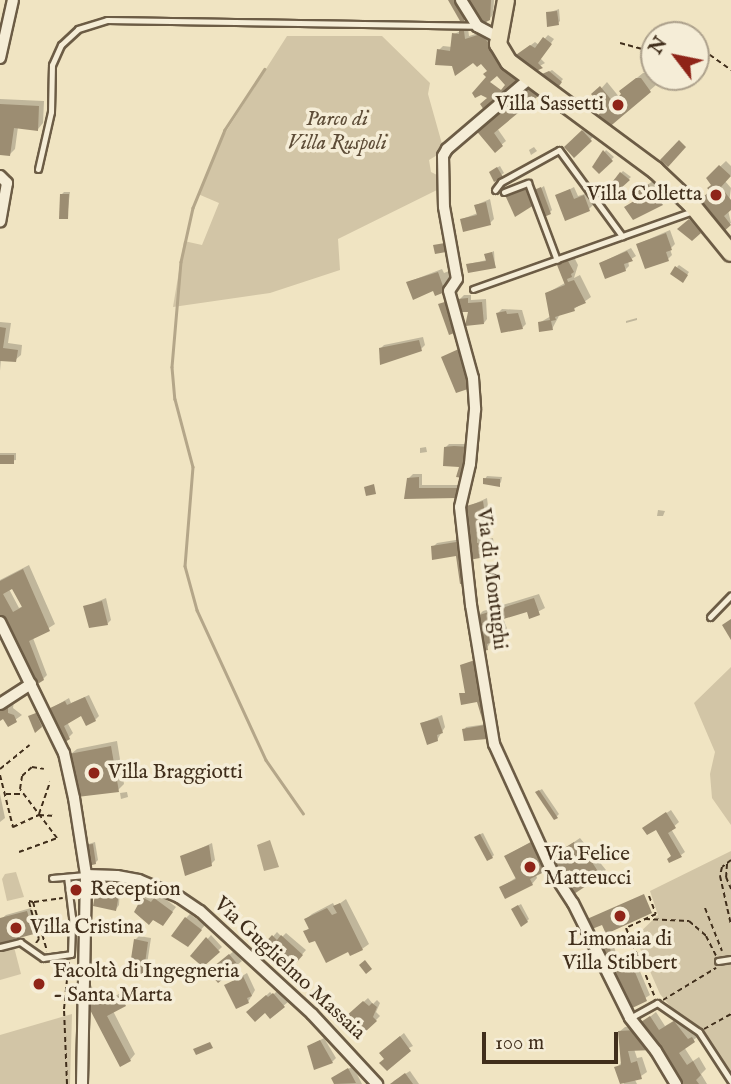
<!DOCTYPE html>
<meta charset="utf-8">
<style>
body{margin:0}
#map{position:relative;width:731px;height:1084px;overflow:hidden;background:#f0e4c2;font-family:"IM FELL English",serif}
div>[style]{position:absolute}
.green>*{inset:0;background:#d2c5a6}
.water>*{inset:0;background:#b4a689}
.shadow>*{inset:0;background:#0003}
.stream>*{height:2.5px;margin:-1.25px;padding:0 1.25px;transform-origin:1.25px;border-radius:1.25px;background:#b4a689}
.building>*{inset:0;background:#9c8d72}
.path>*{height:2px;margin-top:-1px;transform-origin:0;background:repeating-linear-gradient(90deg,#402e1b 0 5px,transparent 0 8.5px)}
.roads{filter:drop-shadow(2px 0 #6c5c45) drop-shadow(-2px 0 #6c5c45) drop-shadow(0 2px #6c5c45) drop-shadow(0 -2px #6c5c45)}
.lane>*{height:5px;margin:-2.5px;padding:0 2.5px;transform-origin:2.5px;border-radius:2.5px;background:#f5edd7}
.street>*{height:10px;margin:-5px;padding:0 5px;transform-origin:5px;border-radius:5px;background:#f5edd7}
.primary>*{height:16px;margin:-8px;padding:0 8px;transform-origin:8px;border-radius:8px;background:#f0e4c2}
.dots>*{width:19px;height:19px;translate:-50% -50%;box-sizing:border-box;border:4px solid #f5edd7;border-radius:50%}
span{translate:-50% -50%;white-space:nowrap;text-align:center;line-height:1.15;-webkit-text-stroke:7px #f5edd7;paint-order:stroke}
.poi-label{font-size:21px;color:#402e1b}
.right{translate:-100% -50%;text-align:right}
.left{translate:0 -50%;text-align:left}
.park-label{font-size:21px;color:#5d4c37;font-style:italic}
.street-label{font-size:21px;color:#402e1b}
.north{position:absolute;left:640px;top:21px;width:70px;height:70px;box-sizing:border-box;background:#f5edd7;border:2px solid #ada18c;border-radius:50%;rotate:302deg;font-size:19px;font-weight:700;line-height:28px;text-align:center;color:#402e1b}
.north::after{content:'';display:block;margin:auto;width:24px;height:32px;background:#8f2418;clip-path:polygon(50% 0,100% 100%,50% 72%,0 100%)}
.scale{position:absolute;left:482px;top:1032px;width:136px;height:32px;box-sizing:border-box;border:4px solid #402e1b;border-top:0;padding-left:9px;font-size:21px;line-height:24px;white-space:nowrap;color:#402e1b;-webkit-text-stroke:5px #f5edd7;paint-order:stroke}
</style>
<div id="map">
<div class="green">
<i style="clip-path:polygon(287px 36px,382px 36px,430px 83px,428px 94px,444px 151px,429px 160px,431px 172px,439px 176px,441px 188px,338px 239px,340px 270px,270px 293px,173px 307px,184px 241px,202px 245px,219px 203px,198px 194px,220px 141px)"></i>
<i style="clip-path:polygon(731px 667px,731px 825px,712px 798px,710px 774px,715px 752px,694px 703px)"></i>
<i style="clip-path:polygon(731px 851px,731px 1075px,701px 1030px,674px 1011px,660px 994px,635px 937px,658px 915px,650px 891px)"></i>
<i style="clip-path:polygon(16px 872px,24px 897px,7px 901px,2px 879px,5px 874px)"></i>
<i style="clip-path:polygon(14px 947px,21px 974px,0 980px,0 951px)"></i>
<i style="clip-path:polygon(72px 1014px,70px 1084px,0 1084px,0 1035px)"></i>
</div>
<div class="water">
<i style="clip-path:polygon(270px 840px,279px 867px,264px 871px,257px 845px)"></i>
</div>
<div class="shadow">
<i style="clip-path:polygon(466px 0,494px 0,493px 15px,489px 19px)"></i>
<i style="clip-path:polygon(559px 9px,560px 21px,558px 23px,548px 13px)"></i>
<i style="clip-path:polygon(468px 28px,469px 36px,486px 31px,497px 46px,453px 65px,439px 50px,443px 46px,452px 47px,454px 34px)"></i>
<i style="clip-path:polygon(548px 35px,554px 39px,540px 58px,545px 63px,529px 72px,519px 54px,535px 42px,539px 45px)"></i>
<i style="clip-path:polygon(552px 70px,563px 79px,554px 90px,544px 75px)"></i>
<i style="clip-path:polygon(643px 73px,647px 73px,656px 85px,607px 127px,607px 109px,602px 104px,592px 112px,586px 106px,607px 82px,620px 98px,627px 86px)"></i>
<i style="clip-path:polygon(0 99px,44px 101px,43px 123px,38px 129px,18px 127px,15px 149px,10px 154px,0 153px)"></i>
<i style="clip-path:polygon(477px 128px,497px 128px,506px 141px,495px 150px)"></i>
<i style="clip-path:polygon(585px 129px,593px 137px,574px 156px,566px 147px)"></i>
<i style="clip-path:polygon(534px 147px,537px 151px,531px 155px,529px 150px)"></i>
<i style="clip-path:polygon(606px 150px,614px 157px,599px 172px,594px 167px)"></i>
<i style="clip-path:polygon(726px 161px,731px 166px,731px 175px,725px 181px,731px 188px,728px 210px,731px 223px,722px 230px,713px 184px,708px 178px)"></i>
<i style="clip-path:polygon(500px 166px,504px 173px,495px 179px,493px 170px)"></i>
<i style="clip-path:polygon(623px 171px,631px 177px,611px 195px,614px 180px)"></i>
<i style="clip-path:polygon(653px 181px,666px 200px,662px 204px,640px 197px,643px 188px)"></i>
<i style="clip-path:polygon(530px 183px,534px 193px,544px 186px,552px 210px,550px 212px,538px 198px,533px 203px,507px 195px)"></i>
<i style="clip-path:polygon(574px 187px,578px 196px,588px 193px,593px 205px,589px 209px,557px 196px)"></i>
<i style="clip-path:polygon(64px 192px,70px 192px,67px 218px,62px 194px)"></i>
<i style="clip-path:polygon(490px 199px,494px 219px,490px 223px,462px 219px,478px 213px,476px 205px)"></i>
<i style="clip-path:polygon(692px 218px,702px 230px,692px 239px,679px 229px)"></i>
<i style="clip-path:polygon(670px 230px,675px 244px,670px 249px,672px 255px,668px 259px,638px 244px)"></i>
<i style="clip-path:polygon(631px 248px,636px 256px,628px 261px,629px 266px,625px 270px,601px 263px)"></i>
<i style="clip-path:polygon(494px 251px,495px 267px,468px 264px,487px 260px,486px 255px)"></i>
<i style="clip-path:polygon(574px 257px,578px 265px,574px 278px,580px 275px,591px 297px,574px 309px,560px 314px,552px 329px,539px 323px,551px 316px,547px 293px,565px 283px,559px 265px)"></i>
<i style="clip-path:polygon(679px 265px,689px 272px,685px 278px,677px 267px)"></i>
<i style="clip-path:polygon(442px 269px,444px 273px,454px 269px,453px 278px,447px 282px,448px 286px,444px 290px,408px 282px)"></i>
<i style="clip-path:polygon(464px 295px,471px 295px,471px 300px,486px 299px,487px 319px,484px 323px,460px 299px)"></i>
<i style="clip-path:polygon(502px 309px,522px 310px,526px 324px,522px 328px,498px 313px)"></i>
<i style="clip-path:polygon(637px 318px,637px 320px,626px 323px,626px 321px)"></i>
<i style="clip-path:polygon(0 322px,11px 323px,8px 343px,22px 345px,21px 355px,15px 360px,1px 359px,0 371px)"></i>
<i style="clip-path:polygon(423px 337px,425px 345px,421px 349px,380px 349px,384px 345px)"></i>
<i style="clip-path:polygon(449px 444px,472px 444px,461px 466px,445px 448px)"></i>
<i style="clip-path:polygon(426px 447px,427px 452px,420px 453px,420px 448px)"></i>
<i style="clip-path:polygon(0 453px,16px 453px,16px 460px,0 462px)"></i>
<i style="clip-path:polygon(413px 474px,422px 474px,422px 485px,461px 485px,460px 492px,455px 496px,406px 497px,409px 478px)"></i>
<i style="clip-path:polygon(487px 476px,502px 477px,501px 482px,499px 485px,485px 479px)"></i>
<i style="clip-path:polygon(487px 498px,490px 523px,480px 528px,481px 540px,493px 538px,495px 551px,491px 555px,458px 554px,433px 547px,437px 543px,468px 538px,465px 508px)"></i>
<i style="clip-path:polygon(658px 510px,665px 511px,663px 516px,657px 516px)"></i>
<i style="clip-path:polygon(evenodd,29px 565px,55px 624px,33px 638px,47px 675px,43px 679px,0 611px,0 580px,29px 565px,13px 586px,23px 606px,19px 608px,9px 589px,13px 586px)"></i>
<i style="clip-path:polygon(539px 594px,545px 608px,530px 616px,528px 609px,503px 618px,508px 631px,492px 640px,487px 648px,478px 616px,483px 611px)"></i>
<i style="clip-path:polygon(106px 598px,111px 620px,107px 624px,85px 607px)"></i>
<i style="clip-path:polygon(89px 695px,99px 716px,95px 720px,82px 714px,67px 722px,73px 733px,69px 737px,50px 709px,69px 698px,71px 703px)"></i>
<i style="clip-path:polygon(14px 701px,13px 708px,22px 715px,8px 725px,4px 717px,0 719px,0 709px)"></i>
<i style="clip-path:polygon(39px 712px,42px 726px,40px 728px,32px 715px)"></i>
<i style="clip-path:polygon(442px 715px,445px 727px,437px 740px,422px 723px)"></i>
<i style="clip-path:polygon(487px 724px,486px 737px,464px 730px,466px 727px)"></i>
<i style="clip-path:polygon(117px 741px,124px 784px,118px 790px,71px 754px,77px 749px)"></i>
<i style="clip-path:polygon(542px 789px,559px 814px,555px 818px,537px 792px)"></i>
<i style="clip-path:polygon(127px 792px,128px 797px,121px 799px,120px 793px)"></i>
<i style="clip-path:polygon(0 794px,5px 818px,0 822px)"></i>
<i style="clip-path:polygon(671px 810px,679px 822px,671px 829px,685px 852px,681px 855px,656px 828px,644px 828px)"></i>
<i style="clip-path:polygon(483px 833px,494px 855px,492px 857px,478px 835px)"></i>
<i style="clip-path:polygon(543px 835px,552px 857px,580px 838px,606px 870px,600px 875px,554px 864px,536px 875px,537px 878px,532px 884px,501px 887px,517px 877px,506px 856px)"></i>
<i style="clip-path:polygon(95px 842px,98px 860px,95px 863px,86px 845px)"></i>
<i style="clip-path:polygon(212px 843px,215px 860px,211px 864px,182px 857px)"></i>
<i style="clip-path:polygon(102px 887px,120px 887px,119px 905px,116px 909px,98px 891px)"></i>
<i style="clip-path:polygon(148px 894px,156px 899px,160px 895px,176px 907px,166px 920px,144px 898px)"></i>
<i style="clip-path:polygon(346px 899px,369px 944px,362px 949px,349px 949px,305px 932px,310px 927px,306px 919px,312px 914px,333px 903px,335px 907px)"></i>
<i style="clip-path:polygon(521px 904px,529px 919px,527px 921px,516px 907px)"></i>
<i style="clip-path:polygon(31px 908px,37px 929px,0 942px,0 920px,6px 915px)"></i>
<i style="clip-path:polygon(190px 914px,205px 925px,188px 945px,186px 918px)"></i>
<i style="clip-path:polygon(277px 932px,282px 937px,286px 933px,306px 950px,289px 969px,265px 946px)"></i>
<i style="clip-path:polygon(211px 935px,222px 947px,203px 965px,193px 956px)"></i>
<i style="clip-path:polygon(139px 936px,151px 938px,146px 971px,142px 975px,131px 972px,135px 940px)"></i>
<i style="clip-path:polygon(613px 942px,620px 969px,636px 962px,650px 995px,629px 1008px,602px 950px)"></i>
<i style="clip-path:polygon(234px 951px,242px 961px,218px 981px,214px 967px)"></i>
<i style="clip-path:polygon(247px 973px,255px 990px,248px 1002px,226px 986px)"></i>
<i style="clip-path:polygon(91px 985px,94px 991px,88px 995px,85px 989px)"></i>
<i style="clip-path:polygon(127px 990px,131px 999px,113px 1011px,135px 1054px,130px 1060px,89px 1004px,110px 991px,113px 997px)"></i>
<i style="clip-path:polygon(278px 990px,288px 1002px,270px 1017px,265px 1011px,249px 1012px,270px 992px,273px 995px)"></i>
<i style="clip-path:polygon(368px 998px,373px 1004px,377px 1000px,380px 1003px,376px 1012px,380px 1016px,366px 1030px,347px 1017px)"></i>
<i style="clip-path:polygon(656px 1012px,665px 1026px,680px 1017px,694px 1035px,698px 1033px,700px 1035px,684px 1047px,693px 1061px,699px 1057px,706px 1069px,701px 1074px,707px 1084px,681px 1084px,656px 1045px,634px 1049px,637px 1058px,642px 1057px,647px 1072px,635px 1080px,637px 1084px,624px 1084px,617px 1067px,622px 1062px,619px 1032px,625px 1027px,640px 1025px)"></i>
<i style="clip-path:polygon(404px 1033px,413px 1046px,386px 1059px,385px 1049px)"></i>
<i style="clip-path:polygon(324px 1038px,336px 1058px,332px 1062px,309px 1046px)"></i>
<i style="clip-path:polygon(353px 1066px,362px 1084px,336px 1084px,333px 1079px)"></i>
<i style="clip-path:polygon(410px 1071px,419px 1084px,392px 1084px,394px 1081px)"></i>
</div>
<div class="stream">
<i style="left:265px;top:69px;width:73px;rotate:123.3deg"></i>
<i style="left:225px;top:130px;width:84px;rotate:112.3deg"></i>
<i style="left:193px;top:208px;width:55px;rotate:102.5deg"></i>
<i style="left:181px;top:262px;width:105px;rotate:94.9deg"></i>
<i style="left:172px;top:367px;width:32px;rotate:85deg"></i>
<i style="left:175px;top:399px;width:70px;rotate:75.2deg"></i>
<i style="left:193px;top:467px;width:99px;rotate:94.6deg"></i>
<i style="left:185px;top:566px;width:46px;rotate:74.7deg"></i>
<i style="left:197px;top:610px;width:165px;rotate:65.3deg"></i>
<i style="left:266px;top:760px;width:65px;rotate:55.1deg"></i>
</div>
<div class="building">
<i style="clip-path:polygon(448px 0,458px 0,466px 12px,464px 21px,460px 21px)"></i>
<i style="clip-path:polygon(464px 0,491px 0,490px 20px,480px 25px)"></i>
<i style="clip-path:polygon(557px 11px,559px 25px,547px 27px,546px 12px)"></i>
<i style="clip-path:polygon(evenodd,459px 30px,464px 31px,465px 39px,481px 34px,523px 83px,486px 113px,480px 104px,487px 98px,481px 95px,475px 98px,472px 93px,486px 77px,483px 74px,487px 71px,481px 64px,477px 67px,473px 63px,455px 76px,452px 66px,435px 65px,437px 49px,450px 51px,452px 33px,459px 34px,459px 30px,497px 76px,505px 85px,501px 90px,490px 82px,497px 76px)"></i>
<i style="clip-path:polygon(543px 37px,552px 44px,538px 63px,543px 68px,529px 74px,513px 57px,530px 45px,535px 48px)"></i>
<i style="clip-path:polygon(549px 71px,562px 82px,554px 93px,542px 83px,542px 74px)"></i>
<i style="clip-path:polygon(636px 78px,641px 78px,651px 92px,607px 129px,594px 119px,604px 109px,591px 94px,600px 86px,613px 102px,621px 94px,619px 91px)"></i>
<i style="clip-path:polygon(529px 82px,542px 93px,494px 133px,503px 146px,495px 153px,474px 128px)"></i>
<i style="clip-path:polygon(593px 98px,600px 107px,592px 115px,584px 106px)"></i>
<i style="clip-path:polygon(0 104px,39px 106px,38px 131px,14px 128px,10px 156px,0 155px)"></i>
<i style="clip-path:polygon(582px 130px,592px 141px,574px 158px,564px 147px)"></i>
<i style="clip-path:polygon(679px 140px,686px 147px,668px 167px,660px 160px)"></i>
<i style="clip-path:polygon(603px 150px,613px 161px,599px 174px,592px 167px)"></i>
<i style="clip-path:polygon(719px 165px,731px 176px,721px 187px,731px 200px,731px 210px,724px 216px,731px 225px,722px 233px,696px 203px,710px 191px,707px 188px,711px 185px,706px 178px)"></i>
<i style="clip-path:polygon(497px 167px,503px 177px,494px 182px,489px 172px)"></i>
<i style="clip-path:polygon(620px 172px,630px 180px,610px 198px,607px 189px)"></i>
<i style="clip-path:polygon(648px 184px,663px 205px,633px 220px,624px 207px,639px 198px,636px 192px)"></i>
<i style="clip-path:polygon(526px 186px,534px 205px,515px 217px,505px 195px)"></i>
<i style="clip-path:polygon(541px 187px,551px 214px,544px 217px,534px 190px)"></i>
<i style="clip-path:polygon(570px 189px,574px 199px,584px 195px,590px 211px,565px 221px,555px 195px)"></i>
<i style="clip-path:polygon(60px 194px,69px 194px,68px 219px,59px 219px)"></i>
<i style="clip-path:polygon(486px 202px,491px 225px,463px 232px,460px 219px,477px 215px,474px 205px)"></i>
<i style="clip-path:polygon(689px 219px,701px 233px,692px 241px,677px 229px)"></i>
<i style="clip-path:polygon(666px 233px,672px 250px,666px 252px,669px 261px,645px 269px,636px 244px)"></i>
<i style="clip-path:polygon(445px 243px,446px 252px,435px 254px,433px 245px)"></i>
<i style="clip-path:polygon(627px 251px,633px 261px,624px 264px,626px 271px,605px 279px,599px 263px)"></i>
<i style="clip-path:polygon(492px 252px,496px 268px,468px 273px,466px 264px,486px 261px,484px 254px)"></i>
<i style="clip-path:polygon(568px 261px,574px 272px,571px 274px,572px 277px,567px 279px,568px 282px,574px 280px,586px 303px,574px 308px,575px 311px,555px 317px,556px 320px,551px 321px,553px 330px,539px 332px,538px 322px,550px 320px,545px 293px,565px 285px,557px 265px)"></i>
<i style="clip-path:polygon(675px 266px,688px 275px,683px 283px,670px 274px)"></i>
<i style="clip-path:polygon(438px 272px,445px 292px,435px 296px,433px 291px,413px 300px,406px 282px)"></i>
<i style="clip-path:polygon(468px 298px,468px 303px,482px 302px,484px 324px,465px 326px,468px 312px,460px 312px,458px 299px)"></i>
<i style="clip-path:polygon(448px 301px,457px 332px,449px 335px,438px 304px)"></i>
<i style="clip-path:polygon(506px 311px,507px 314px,518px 313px,523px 329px,501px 333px,496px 313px)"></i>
<i style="clip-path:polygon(0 327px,6px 328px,3px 348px,18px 350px,16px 362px,0 361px)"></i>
<i style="clip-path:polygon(419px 340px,422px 351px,380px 365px,379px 348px)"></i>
<i style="clip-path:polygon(461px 348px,471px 388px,456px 393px,441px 357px)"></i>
<i style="clip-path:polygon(454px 446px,470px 447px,463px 478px,456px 477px,459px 467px,443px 466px,444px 447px)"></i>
<i style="clip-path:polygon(0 455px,14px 455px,14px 464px,0 464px)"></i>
<i style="clip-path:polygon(419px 477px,419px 488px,458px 488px,456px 498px,404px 499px,407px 478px)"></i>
<i style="clip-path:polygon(483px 478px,500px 479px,500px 487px,483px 484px)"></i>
<i style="clip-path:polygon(374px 484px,376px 494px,366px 496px,364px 487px)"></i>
<i style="clip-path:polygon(483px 501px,487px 528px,477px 531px,477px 543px,489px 541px,491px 556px,469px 560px,463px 507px)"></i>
<i style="clip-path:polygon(463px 541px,468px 583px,460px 584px,456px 556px,432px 560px,431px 546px)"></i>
<i style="clip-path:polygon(evenodd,23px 569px,50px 631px,29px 641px,44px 680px,36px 685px,0 615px,0 581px,23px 569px,12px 589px,22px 607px,13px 612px,3px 594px,12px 589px)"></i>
<i style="clip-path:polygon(534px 598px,540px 615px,529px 619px,527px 612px,497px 621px,503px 638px,487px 644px,488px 650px,483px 651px,476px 616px)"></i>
<i style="clip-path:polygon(102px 601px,108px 625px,89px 628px,83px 606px)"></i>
<i style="clip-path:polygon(731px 619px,731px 640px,722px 625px)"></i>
<i style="clip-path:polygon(478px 659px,487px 722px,483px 722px,477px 702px,461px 705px,459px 693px,465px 693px,460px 665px)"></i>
<i style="clip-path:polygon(85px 697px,96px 721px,86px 726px,81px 716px,64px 726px,70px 739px,65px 742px,48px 709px,65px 701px,67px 705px)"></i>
<i style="clip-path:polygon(8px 705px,8px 713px,14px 715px,17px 722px,8px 727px,3px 719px,0 721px,0 710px)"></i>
<i style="clip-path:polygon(36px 713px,42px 727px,35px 733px,28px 716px)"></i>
<i style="clip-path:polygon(438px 718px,443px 733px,437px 735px,438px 741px,427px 745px,420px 723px)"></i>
<i style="clip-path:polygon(485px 725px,487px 739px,464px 741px,462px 729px)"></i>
<i style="clip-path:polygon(111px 746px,119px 792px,77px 797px,69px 754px)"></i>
<i style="clip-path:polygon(539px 790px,558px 818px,554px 820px,535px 792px)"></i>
<i style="clip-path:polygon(666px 812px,676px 828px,668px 833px,682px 857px,669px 863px,667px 859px,671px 856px,656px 830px,647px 835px,642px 828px)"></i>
<i style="clip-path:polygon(480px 834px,493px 858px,487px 861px,474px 837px)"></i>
<i style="clip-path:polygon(537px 839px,550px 869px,530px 879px,533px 885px,505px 899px,499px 887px,516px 879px,504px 856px)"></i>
<i style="clip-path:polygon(574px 842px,583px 855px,586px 853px,601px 876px,571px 896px,548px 858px)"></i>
<i style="clip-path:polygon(93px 844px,96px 864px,88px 866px,84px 845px)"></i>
<i style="clip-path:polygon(209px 845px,212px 866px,185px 876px,180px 856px)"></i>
<i style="clip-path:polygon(81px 884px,83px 895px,71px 896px,70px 886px)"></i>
<i style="clip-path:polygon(106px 889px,119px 894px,116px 911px,93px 906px,96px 890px,106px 892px)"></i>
<i style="clip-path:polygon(644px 894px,652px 913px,606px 934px,602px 925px,592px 929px,587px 919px)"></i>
<i style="clip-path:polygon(142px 897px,151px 902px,154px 898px,173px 912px,163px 926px,153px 920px,149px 925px,134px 912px)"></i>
<i style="clip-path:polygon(340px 903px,363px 950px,350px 956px,348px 952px,326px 963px,315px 941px,309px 943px,303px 931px,309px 929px,304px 919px,327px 908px,332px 915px,337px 913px,333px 906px)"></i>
<i style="clip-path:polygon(518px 905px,528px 922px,521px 927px,511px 909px)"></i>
<i style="clip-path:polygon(27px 911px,34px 934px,0 943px,0 918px)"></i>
<i style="clip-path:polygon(185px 917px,202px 930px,188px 947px,171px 936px)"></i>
<i style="clip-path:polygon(272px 935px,277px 940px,281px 935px,303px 955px,289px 971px,262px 946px)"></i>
<i style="clip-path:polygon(206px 937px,220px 952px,203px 967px,190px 956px)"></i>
<i style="clip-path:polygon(134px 939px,148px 942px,143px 977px,129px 972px)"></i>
<i style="clip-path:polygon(609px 944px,616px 972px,632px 965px,647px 1001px,628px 1010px,600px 949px)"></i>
<i style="clip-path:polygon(229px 954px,239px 966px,218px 983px,208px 971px)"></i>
<i style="clip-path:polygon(365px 960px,372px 969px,366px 974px,359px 965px)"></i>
<i style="clip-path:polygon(243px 976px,252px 996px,247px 998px,249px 1003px,236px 1009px,224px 985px)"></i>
<i style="clip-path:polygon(273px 993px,285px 1007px,270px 1019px,265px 1013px,255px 1022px,246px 1012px,266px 995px,268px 997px)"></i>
<i style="clip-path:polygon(104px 995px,108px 1001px,121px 995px,126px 1006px,107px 1016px,131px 1061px,120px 1067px,87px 1004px)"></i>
<i style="clip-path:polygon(363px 1001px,369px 1006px,372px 1003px,377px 1007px,373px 1017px,377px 1021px,365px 1032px,363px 1030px,360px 1033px,345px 1017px)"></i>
<i style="clip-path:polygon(650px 1016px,659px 1030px,674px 1021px,688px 1039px,692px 1037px,695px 1042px,679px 1053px,687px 1065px,693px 1061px,701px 1075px,696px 1080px,699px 1084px,679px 1084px,638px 1024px)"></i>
<i style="clip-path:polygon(637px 1030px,653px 1050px,628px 1051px,631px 1063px,637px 1061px,642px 1079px,620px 1084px,614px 1067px,621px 1065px,618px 1031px)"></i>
<i style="clip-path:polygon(400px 1036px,411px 1051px,387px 1071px,379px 1063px,384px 1059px,379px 1053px)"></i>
<i style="clip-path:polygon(320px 1040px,333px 1063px,314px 1070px,307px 1046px)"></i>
<i style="clip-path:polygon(210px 1042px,213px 1048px,196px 1055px,193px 1049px)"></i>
<i style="clip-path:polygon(348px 1068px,356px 1083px,334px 1084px,331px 1078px)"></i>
<i style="clip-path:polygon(405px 1073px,413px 1084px,390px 1084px)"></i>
</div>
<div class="path">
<i style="left:620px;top:43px;width:23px;rotate:15deg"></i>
<i style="left:642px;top:49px;width:12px;rotate:-9deg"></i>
<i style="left:696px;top:45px;width:43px;rotate:35.5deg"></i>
<i style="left:0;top:769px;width:38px;rotate:-39deg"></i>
<i style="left:0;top:775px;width:54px;rotate:76deg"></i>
<i style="left:13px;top:827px;width:29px;rotate:-25deg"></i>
<i style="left:39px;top:815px;width:17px;rotate:3deg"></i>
<i style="left:6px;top:794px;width:15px"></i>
<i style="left:39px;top:814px;width:34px;rotate:-71deg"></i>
<i style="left:19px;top:852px;width:40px;rotate:-20.2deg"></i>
<i style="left:57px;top:838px;width:61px;rotate:-127.1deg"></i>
<i style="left:20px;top:789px;width:13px;rotate:-81deg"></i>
<i style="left:22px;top:776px;width:13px;rotate:-42deg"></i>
<i style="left:32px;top:767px;width:12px;rotate:9deg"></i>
<i style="left:731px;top:860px;width:11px;rotate:142deg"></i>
<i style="left:722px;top:867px;width:9px;rotate:103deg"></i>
<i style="left:720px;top:876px;width:50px;rotate:77.3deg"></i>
<i style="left:727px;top:864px;width:13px;rotate:94deg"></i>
<i style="left:726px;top:877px;width:13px;rotate:67deg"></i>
<i style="left:649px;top:896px;width:19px;rotate:69deg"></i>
<i style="left:656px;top:914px;width:33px;rotate:155deg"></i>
<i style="left:626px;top:928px;width:73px;rotate:67.3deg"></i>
<i style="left:29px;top:901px;width:4px;rotate:14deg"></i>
<i style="left:33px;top:902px;width:51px;rotate:74.1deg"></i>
<i style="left:29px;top:902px;width:38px;rotate:75deg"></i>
<i style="left:39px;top:939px;width:5px;rotate:127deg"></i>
<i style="left:34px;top:902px;width:29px;rotate:-8deg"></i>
<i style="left:705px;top:908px;width:46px;rotate:68.4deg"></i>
<i style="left:645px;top:919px;width:44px;rotate:2.6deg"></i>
<i style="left:689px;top:921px;width:23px;rotate:41deg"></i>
<i style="left:706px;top:936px;width:22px;rotate:63deg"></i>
<i style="left:663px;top:1000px;width:62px;rotate:-31.1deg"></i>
<i style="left:704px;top:1029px;width:31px;rotate:-29deg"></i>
<i style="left:67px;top:1084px;width:75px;rotate:-92.3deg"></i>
<i style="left:64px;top:1009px;width:49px;rotate:-84.2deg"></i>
</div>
<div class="roads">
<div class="lane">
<i style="left:38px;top:169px;width:58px;rotate:-77.2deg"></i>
<i style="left:51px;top:112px;width:47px;rotate:-88.8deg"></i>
<i style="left:52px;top:65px;width:22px;rotate:-66deg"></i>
<i style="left:61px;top:45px;width:23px;rotate:-43deg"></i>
<i style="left:78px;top:29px;width:30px;rotate:-17deg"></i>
<i style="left:107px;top:20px;width:368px;rotate:0.9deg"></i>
<i style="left:495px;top:190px;width:10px;rotate:-53deg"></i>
<i style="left:501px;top:182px;width:66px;rotate:-28.9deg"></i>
<i style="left:559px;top:150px;width:107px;rotate:53.8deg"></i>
<i style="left:504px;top:192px;width:26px;rotate:-21deg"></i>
<i style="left:528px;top:183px;width:82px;rotate:69.4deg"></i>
<i style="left:473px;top:289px;width:233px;rotate:-19.5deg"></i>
<i style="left:710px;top:617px;width:30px;rotate:-46deg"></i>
<i style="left:52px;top:878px;width:34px;rotate:-5deg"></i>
<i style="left:0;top:947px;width:21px;rotate:-14deg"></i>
<i style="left:20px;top:942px;width:28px;rotate:35deg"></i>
<i style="left:43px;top:958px;width:28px;rotate:-8deg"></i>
<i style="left:71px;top:954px;width:37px;rotate:-88deg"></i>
<i style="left:72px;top:917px;width:39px;rotate:-97deg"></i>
<i style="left:718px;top:961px;width:13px;rotate:-9deg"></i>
<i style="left:630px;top:1018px;width:31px;rotate:-29deg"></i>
<i style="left:657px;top:1003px;width:51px;rotate:34.6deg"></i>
<i style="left:699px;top:1032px;width:59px;rotate:56.9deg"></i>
</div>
<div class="street">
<i style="left:461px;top:0;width:31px;rotate:58deg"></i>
<i style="left:477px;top:26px;width:24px;rotate:28deg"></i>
<i style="left:0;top:58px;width:59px;rotate:-77.4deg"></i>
<i style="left:529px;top:79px;width:108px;rotate:139.5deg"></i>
<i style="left:447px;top:149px;width:8px;rotate:120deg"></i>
<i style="left:443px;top:156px;width:51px;rotate:88.9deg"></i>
<i style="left:444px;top:207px;width:73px;rotate:79.8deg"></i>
<i style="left:457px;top:279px;width:14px;rotate:124deg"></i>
<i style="left:449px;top:291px;width:90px;rotate:74.6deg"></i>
<i style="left:473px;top:378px;width:32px;rotate:86deg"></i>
<i style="left:475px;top:410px;width:54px;rotate:95.3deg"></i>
<i style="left:470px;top:464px;width:44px;rotate:103.1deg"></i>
<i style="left:460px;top:507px;width:99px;rotate:83.6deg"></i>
<i style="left:471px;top:605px;width:141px;rotate:80.6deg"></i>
<i style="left:494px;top:744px;width:140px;rotate:65.5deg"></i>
<i style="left:552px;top:871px;width:38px;rotate:57deg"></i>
<i style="left:573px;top:903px;width:128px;rotate:63.6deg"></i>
<i style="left:630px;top:1018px;width:42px;rotate:51.8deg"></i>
<i style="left:656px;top:1051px;width:39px;rotate:59deg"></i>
<i style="left:0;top:176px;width:10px;rotate:45deg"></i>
<i style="left:7px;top:183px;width:39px;rotate:100deg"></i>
<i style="left:0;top:622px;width:146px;rotate:64deg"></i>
<i style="left:64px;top:753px;width:46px;rotate:77.5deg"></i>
<i style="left:74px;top:798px;width:78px;rotate:81.1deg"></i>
<i style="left:86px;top:875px;width:209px;rotate:91.1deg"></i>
<i style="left:0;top:704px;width:37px;rotate:-33deg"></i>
<i style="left:86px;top:875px;width:31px;rotate:2deg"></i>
<i style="left:117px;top:876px;width:22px;rotate:10deg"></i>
<i style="left:139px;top:880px;width:43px;rotate:23deg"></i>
<i style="left:179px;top:897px;width:25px;rotate:34deg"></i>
<i style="left:200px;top:911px;width:152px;rotate:42.6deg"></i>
<i style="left:312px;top:1014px;width:96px;rotate:47.1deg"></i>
</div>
<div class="primary">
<i style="left:506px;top:0;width:45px;rotate:100.3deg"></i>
<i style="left:498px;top:44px;width:21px;rotate:59deg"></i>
<i style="left:509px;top:62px;width:182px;rotate:36.5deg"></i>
<i style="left:655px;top:170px;width:50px;rotate:43.4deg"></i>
<i style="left:691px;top:204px;width:63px;rotate:50.8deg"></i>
</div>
</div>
<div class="dots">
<i style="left:618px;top:105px;background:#8f2418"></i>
<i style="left:716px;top:195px;background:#8f2418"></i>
<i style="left:94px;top:773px;background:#8f2418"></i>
<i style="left:530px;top:867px;background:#8f2418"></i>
<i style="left:76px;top:890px;background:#8f2418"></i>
<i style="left:620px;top:916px;background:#8f2418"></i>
<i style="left:16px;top:928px;background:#8f2418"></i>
<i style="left:39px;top:984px;background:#8f2418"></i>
</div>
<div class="poi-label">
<span class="right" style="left:604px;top:105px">Villa Sassetti</span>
<span class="right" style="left:702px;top:195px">Villa Colletta</span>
<span class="left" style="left:108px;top:773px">Villa Braggiotti</span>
<span class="left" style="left:544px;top:867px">Via Felice<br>Matteucci</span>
<span class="left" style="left:90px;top:890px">Reception</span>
<span class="left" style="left:30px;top:928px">Villa Cristina</span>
<span style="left:620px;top:952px">Limonaia di<br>Villa Stibbert</span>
<span class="left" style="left:53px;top:984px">Facoltà di Ingegneria<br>- Santa Marta</span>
</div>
<div class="park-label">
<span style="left:337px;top:132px">Parco di<br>Villa Ruspoli</span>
</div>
<div class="street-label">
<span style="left:491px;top:579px;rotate:83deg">Via di Montughi</span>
<span style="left:289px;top:969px;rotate:43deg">Via Guglielmo Massaia</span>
</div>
<div class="north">N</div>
<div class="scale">100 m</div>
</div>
